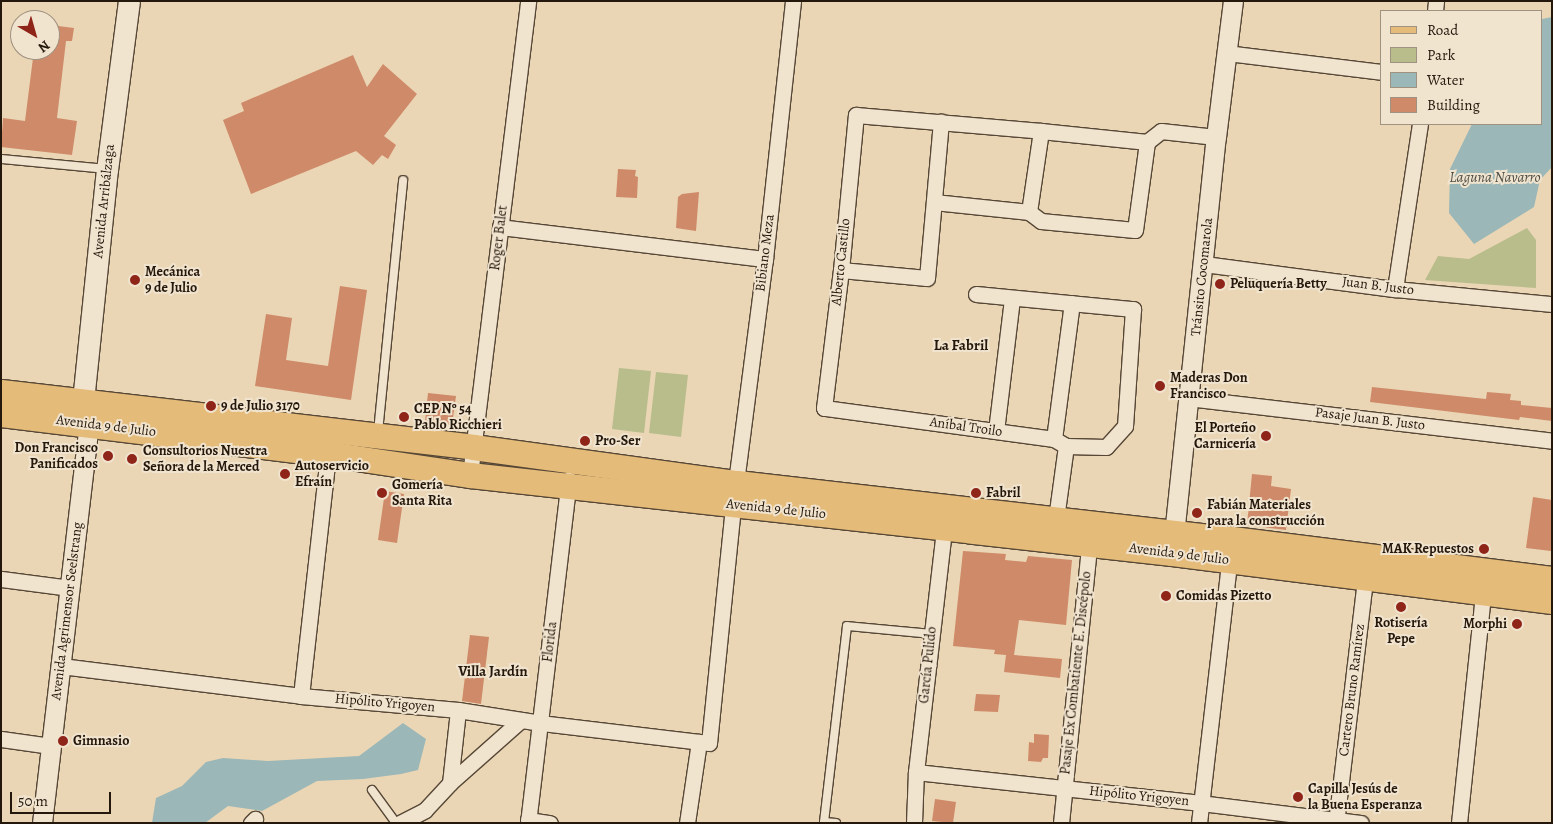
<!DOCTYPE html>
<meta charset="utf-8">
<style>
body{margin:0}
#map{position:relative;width:1553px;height:824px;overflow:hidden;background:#ead6b5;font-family:Alegreya,serif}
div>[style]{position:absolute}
.green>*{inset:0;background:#b9bd8c}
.water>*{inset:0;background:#9bb7b7}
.building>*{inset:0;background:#cf8a69}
.roads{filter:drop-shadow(1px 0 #564736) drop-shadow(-1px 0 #564736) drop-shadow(0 1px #564736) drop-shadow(0 -1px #564736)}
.service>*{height:8px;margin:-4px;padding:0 4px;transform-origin:4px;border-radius:4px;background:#f1e4cf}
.minor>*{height:15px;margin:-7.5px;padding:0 7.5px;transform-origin:7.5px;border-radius:7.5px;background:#f1e4cf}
.tertiary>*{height:19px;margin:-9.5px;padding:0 9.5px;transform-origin:9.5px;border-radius:9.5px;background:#f1e4cf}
.secondary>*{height:21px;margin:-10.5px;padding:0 10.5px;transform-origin:10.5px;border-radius:10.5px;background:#f1e4cf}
.primary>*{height:25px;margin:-12.5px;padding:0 12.5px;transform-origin:12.5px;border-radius:12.5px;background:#e5bb7a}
.dots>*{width:14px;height:14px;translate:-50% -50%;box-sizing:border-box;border:2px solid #f1e4cf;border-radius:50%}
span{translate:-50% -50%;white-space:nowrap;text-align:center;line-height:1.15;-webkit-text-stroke:4px #f1e4cf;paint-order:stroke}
.street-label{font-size:14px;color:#24170b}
.poi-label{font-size:14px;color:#24170b;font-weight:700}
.left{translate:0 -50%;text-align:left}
.right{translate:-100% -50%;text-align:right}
.water-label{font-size:15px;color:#4e4f47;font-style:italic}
.neighbourhood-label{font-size:15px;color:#24170b;font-weight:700}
.frame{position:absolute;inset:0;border:2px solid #24170b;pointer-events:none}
.legend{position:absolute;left:1380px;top:10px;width:162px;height:115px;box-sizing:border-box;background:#f1e4cf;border:1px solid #9f9281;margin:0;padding:6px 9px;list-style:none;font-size:15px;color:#24170b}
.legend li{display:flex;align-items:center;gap:10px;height:25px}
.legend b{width:25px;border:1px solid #9f9281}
.north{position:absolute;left:10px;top:10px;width:50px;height:50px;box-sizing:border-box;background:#f1e4cf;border:1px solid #9f9281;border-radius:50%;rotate:142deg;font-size:14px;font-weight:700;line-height:20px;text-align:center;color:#24170b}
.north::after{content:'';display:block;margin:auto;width:18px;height:22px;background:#8f2418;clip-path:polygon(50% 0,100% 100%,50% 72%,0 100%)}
.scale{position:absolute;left:10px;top:792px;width:101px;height:22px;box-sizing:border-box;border:2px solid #24170b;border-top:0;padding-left:6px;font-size:15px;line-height:18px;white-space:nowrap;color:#24170b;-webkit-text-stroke:4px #f1e4cf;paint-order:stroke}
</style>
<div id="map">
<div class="green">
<i style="clip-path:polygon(1527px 228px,1536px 240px,1536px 288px,1425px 280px,1438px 256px,1469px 259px)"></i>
<i style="clip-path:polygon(619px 368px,651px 371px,644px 433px,612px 429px)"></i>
<i style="clip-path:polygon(656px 372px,688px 375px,681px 437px,649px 433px)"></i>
</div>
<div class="water">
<i style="clip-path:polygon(1552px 17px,1552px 167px,1540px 180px,1534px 207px,1474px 244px,1449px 213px,1450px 169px,1472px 124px,1542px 124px,1542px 19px)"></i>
<i style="clip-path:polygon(403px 723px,426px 739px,418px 770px,401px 774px,363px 779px,317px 781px,262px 811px,228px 806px,205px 823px,152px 823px,156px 798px,182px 786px,206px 762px,223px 758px,268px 761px,359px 756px)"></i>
</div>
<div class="building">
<i style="clip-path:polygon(50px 25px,74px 28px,72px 41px,66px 41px,57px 118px,77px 121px,72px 155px,1px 147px,3px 118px,25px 121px,34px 50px,50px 50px)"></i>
<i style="clip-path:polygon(353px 55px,367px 87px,383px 64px,417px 94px,384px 136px,396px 145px,388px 159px,382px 155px,373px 165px,356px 151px,251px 194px,223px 120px,244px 111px,241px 103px)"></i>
<i style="clip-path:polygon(618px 169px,636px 170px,635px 176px,638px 177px,637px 198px,616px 197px)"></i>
<i style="clip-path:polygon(699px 192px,696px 231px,676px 228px,678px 197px,682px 194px)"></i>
<i style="clip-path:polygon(340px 286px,367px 290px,351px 400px,255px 386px,266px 314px,292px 318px,286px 360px,328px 366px)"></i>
<i style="clip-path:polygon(1372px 387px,1486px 399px,1487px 392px,1511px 394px,1510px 400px,1521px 401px,1521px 405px,1552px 408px,1552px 421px,1520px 417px,1519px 420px,1370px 402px)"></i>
<i style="clip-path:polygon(428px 393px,456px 396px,452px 425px,425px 422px)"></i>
<i style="clip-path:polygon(1252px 474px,1272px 476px,1271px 486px,1291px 489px,1286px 530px,1247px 525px)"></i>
<i style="clip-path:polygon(385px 491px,404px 494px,397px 543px,378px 540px)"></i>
<i style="clip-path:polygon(1533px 497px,1552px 500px,1551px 551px,1526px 548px)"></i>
<i style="clip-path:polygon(963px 551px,1006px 554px,1005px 560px,1026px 562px,1028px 556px,1072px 560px,1066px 625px,1019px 620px,1014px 655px,1062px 659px,1060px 678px,1004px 672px,1006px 655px,994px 654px,995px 650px,953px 646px)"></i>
<i style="clip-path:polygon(470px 635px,489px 637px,481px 704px,462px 701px)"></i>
<i style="clip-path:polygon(976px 694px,1000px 695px,998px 712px,974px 711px)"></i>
<i style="clip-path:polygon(1034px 734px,1049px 735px,1048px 758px,1043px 758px,1041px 762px,1028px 761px,1029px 742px,1034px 743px)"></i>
<i style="clip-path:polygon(935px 799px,956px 802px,953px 823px,932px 821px)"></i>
</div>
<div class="roads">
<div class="service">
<i style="left:1px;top:159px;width:105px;rotate:5.4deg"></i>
<i style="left:378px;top:432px;width:253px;rotate:-84.3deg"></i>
<i style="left:372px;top:790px;width:41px;rotate:54deg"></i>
<i style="left:836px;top:823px;width:12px;rotate:-175deg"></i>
<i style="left:824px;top:822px;width:197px;rotate:-83.3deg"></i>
<i style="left:847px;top:626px;width:84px;rotate:5.4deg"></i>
</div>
<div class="minor">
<i style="left:1435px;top:11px;width:10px;rotate:-84deg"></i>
<i style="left:1227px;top:53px;width:156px;rotate:7deg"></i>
<i style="left:934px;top:202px;width:96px;rotate:6deg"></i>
<i style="left:1029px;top:212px;width:15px;rotate:37deg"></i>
<i style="left:1041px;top:221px;width:94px;rotate:5.5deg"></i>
<i style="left:1135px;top:230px;width:89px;rotate:-82.2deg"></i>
<i style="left:1029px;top:212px;width:82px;rotate:-81.6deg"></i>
<i style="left:500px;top:227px;width:267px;rotate:6.9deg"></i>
<i style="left:1204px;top:264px;width:193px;rotate:7.5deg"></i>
<i style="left:1395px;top:289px;width:158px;rotate:5.5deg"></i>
<i style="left:841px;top:270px;width:86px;rotate:5.3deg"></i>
<i style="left:927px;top:278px;width:157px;rotate:-84.9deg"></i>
<i style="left:1395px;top:289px;width:167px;rotate:-81.4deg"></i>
<i style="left:976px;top:294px;width:158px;rotate:5.5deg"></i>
<i style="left:1133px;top:309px;width:117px;rotate:93.9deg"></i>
<i style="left:1125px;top:426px;width:28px;rotate:132deg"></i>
<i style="left:1106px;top:447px;width:40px;rotate:-178.6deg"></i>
<i style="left:1066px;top:446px;width:14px;rotate:-150deg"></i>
<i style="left:1054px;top:439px;width:232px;rotate:-172.3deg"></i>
<i style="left:824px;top:408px;width:139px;rotate:-83deg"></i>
<i style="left:841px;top:270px;width:156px;rotate:-84.5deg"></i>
<i style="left:856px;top:115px;width:186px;rotate:4.9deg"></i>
<i style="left:1041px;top:131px;width:107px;rotate:5.9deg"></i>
<i style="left:1147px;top:142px;width:18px;rotate:-38deg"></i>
<i style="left:1161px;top:131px;width:55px;rotate:6.2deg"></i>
<i style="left:1188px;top:398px;width:367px;rotate:6.7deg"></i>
<i style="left:996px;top:431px;width:134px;rotate:-83.1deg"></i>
<i style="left:1054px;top:439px;width:137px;rotate:-82.5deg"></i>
<i style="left:470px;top:475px;width:478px;rotate:-83deg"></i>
<i style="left:1055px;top:526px;width:81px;rotate:-82.2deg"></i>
<i style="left:1px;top:579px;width:70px;rotate:7.4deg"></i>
<i style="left:61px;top:666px;width:242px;rotate:7.1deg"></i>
<i style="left:301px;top:696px;width:158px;rotate:5.1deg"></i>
<i style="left:458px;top:710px;width:84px;rotate:8.9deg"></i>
<i style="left:541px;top:723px;width:169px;rotate:6.8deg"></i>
<i style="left:709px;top:743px;width:239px;rotate:-84.2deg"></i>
<i style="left:733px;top:505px;width:248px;rotate:-82.6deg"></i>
<i style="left:765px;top:259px;width:260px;rotate:-83.8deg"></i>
<i style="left:301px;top:696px;width:251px;rotate:-83.6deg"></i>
<i style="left:1px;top:739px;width:50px;rotate:8deg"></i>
<i style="left:916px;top:772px;width:287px;rotate:6.2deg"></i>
<i style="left:1201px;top:803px;width:161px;rotate:7.1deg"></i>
<i style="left:450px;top:783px;width:73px;rotate:-83.7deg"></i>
<i style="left:528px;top:820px;width:22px;rotate:8deg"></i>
<i style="left:251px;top:823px;width:6px;rotate:-45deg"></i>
<i style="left:400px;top:823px;width:28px;rotate:-27deg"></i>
<i style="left:425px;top:810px;width:37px;rotate:-47deg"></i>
<i style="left:450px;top:783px;width:95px;rotate:-41.6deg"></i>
<i style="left:528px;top:823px;width:346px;rotate:-83.2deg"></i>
<i style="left:687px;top:823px;width:82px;rotate:-81.6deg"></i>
<i style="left:914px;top:823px;width:51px;rotate:-87.8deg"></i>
<i style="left:916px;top:772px;width:253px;rotate:-83.4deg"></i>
<i style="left:1061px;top:823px;width:288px;rotate:-84.2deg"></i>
<i style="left:1199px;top:823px;width:271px;rotate:-83.4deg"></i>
<i style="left:1336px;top:823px;width:254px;rotate:-83.2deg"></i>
<i style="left:1459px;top:823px;width:239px;rotate:-84deg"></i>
</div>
<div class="tertiary">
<i style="left:1173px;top:544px;width:409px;rotate:-84deg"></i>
<i style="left:1216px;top:137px;width:137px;rotate:-82.9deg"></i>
<i style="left:42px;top:823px;width:403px;rotate:-83.3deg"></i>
<i style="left:89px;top:423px;width:11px;rotate:-105deg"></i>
</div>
<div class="secondary">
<i style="left:83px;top:401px;width:232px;rotate:-84.1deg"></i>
<i style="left:107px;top:170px;width:170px;rotate:-82.6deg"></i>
</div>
<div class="primary">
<i style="left:1px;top:392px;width:475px;rotate:6.6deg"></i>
<i style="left:473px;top:447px;width:266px;rotate:7.8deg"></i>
<i style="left:737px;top:483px;width:498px;rotate:6.5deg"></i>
<i style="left:1232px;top:539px;width:322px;rotate:7.1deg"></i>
<i style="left:1px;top:414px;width:330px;rotate:7deg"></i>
<i style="left:329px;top:454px;width:143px;rotate:8.5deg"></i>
<i style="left:470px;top:475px;width:706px;rotate:6.34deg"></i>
<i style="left:1172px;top:553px;width:383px;rotate:7.2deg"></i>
</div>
</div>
<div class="dots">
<i style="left:135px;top:280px;background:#8f2418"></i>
<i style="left:1220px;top:284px;background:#8f2418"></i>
<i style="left:1160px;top:386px;background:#8f2418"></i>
<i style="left:211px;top:406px;background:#8f2418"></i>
<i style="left:404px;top:417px;background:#8f2418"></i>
<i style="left:1266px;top:436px;background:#8f2418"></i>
<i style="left:585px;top:441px;background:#8f2418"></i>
<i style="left:108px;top:456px;background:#8f2418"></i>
<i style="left:132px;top:459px;background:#8f2418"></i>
<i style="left:285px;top:474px;background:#8f2418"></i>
<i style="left:382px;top:493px;background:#8f2418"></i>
<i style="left:976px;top:493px;background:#8f2418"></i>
<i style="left:1197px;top:513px;background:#8f2418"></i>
<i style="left:1484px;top:549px;background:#8f2418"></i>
<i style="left:1166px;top:596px;background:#8f2418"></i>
<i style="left:1401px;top:607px;background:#8f2418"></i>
<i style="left:1517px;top:624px;background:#8f2418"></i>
<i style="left:63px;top:741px;background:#8f2418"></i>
<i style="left:1298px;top:797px;background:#8f2418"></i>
</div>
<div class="street-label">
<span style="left:104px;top:201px;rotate:-84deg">Avenida Arribálzaga</span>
<span style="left:499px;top:238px;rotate:-83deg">Roger Balet</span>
<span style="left:765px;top:253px;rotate:-83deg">Bibiano Meza</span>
<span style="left:841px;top:262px;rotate:-84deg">Alberto Castillo</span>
<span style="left:1202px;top:277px;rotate:-84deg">Tránsito Cocomarola</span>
<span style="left:1378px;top:286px;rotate:7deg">Juan B. Justo</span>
<span style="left:1370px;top:419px;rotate:7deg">Pasaje Juan B. Justo</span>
<span style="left:106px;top:426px;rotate:7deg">Avenida 9 de Julio</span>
<span style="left:966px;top:427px;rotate:8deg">Aníbal Troilo</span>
<span style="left:776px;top:509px;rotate:6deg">Avenida 9 de Julio</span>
<span style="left:1179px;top:554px;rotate:7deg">Avenida 9 de Julio</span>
<span style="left:67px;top:611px;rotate:-83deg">Avenida Agrimensor Seelstrang</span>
<span style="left:550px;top:642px;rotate:-83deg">Florida</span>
<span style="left:928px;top:665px;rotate:-84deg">García Pulido</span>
<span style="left:1076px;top:673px;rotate:-84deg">Pasaje Ex Combatiente E. Discépolo</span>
<span style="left:1352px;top:690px;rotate:-83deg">Cartero Bruno Ramírez</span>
<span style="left:385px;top:703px;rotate:5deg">Hipólito Yrigoyen</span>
<span style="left:1139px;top:796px;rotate:6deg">Hipólito Yrigoyen</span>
</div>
<div class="poi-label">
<span class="left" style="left:145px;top:280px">Mecánica<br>9 de Julio</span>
<span class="left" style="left:1230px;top:284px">Peluquería Betty</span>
<span class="left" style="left:1170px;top:386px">Maderas Don<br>Francisco</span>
<span class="left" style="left:221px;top:406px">9 de Julio 3170</span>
<span class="left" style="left:414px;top:417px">CEP Nº 54<br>Pablo Ricchieri</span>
<span class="right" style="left:1256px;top:436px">El Porteño<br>Carnicería</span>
<span class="left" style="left:595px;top:441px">Pro-Ser</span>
<span class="right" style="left:98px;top:456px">Don Francisco<br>Panificados</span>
<span class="left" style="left:143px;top:459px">Consultorios Nuestra<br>Señora de la Merced</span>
<span class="left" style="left:295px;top:474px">Autoservicio<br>Efraín</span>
<span class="left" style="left:392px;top:493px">Gomería<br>Santa Rita</span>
<span class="left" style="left:986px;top:493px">Fabril</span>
<span class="left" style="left:1207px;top:513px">Fabián Materiales<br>para la construcción</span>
<span class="right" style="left:1474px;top:549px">MAK Repuestos</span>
<span class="left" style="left:1176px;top:596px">Comidas Pizetto</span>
<span style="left:1401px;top:631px">Rotisería<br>Pepe</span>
<span class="right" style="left:1507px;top:624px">Morphi</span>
<span class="left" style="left:73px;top:741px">Gimnasio</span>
<span class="left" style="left:1308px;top:797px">Capilla Jesús de<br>la Buena Esperanza</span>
</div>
<div class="water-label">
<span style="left:1495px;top:178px">Laguna Navarro</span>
</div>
<div class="neighbourhood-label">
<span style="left:961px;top:346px">La Fabril</span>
<span style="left:493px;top:672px">Villa Jardín</span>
</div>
<div class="frame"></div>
<ul class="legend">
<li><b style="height:6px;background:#e5bb7a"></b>Road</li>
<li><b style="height:14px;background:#b9bd8c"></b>Park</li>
<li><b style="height:14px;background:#9bb7b7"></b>Water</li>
<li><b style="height:14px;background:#cf8a69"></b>Building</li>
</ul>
<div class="north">N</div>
<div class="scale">50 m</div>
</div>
